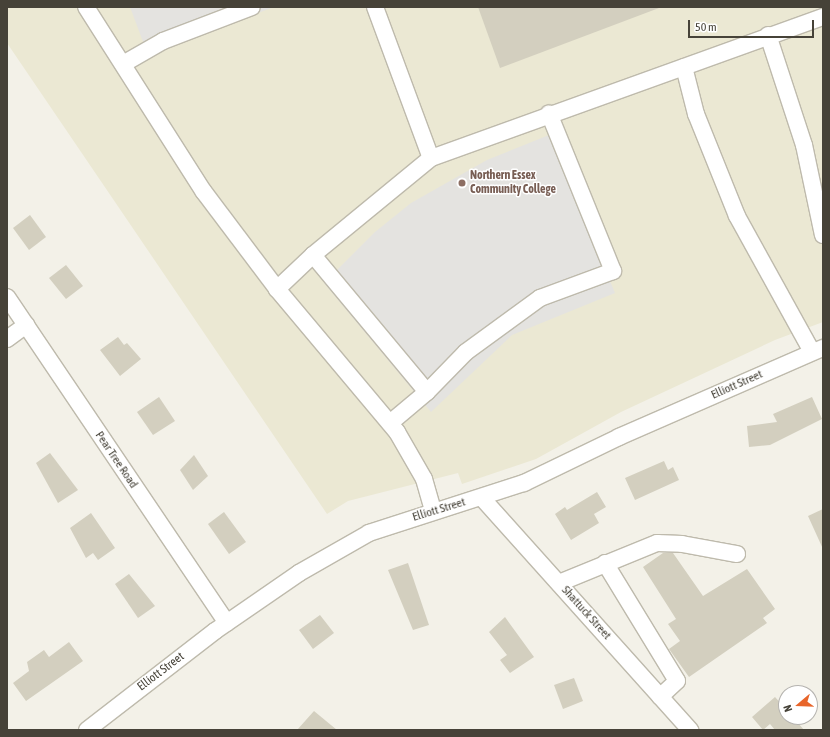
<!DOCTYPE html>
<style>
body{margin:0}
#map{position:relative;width:830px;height:737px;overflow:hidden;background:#f3f1e8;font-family:"Asap Condensed",sans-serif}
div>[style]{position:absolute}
.education>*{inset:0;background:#ebe8d3}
.parking>*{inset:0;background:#e4e3e0}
.building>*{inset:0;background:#d3cfbf}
.roads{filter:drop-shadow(1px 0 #bebaac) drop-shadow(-1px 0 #bebaac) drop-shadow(0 1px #bebaac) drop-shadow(0 -1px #bebaac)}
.minor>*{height:16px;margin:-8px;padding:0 8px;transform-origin:8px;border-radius:8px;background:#fff}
.dots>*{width:11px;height:11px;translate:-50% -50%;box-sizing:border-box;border:2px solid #fff;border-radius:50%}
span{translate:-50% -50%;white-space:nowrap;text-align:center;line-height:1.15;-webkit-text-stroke:3px #fff;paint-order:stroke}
.education-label{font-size:12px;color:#785e54;font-weight:700}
.left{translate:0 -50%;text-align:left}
.street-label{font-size:12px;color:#464238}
.frame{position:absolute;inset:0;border:8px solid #464238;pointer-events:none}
.north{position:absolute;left:778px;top:685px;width:40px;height:40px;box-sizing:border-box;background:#fff;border:1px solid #b5b3af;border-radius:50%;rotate:251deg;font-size:11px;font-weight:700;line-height:16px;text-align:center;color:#464238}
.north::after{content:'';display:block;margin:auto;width:14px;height:18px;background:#e8652a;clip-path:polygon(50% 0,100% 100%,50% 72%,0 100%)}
.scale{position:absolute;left:688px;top:20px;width:126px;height:18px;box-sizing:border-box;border:2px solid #464238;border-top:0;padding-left:5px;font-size:12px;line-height:14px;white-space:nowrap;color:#464238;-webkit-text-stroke:3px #fff;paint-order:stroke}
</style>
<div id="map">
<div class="education">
<i style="clip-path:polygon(7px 7px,823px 7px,823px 322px,775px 340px,621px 412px,536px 459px,462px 484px,458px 473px,348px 501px,327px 514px,7px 43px)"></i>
</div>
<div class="parking">
<i style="clip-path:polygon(130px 7px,274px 7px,148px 55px)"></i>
<i style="clip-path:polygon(549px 135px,615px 293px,512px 335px,431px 412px,324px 283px,375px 232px,411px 203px,487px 160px)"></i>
</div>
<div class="building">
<i style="clip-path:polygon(478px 7px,659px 7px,659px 8px,500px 68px)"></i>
<i style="clip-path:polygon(30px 215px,46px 237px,29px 250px,13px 228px)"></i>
<i style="clip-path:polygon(66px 265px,83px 286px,66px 299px,49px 278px)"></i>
<i style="clip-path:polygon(118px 337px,124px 345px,127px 343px,141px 359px,120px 376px,100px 350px)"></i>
<i style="clip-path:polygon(159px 397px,175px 421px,153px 435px,137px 412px)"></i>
<i style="clip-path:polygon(812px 397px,822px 419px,770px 445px,749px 447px,747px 426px,777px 422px,773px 414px)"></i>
<i style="clip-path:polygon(50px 453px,78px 490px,58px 503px,36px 463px)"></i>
<i style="clip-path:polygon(194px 455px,208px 476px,193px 490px,180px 470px)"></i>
<i style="clip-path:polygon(664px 461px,668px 470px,673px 467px,679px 480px,635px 500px,625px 478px)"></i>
<i style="clip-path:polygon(597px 492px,606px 507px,594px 514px,599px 523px,571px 540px,555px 514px,565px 507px,567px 510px)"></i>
<i style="clip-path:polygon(823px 509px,823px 549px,808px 516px)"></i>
<i style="clip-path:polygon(224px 512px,246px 542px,229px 554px,208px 524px)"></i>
<i style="clip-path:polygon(91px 513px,115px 548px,98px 560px,93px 553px,86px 558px,70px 528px)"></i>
<i style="clip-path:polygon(663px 553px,673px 553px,703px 596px,747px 569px,775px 609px,763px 618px,767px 623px,689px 677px,669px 649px,680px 641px,668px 624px,676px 619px,643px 567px)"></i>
<i style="clip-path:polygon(408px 563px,429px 625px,413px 630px,388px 570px)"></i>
<i style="clip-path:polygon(129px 574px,155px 606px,138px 618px,115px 584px)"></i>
<i style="clip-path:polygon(320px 615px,334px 633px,313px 649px,299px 630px)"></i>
<i style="clip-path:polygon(505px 617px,534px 657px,510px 673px,500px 660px,507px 655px,489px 632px)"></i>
<i style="clip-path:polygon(69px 642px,83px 661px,26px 701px,13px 683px,29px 671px,27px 662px,44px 650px,49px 657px)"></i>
<i style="clip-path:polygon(574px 678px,583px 701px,563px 709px,554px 685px)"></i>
<i style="clip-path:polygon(775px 697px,786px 709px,786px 717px,793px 717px,804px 730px,775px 730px,770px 724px,763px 730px,752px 717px)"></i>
<i style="clip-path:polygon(314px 711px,337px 730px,297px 730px)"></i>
</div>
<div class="roads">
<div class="minor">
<i style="left:86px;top:7px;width:219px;rotate:57.5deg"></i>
<i style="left:204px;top:192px;width:121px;rotate:53deg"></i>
<i style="left:375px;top:7px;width:161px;rotate:69.7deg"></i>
<i style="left:431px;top:158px;width:153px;rotate:140.6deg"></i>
<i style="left:313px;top:255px;width:50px;rotate:136.6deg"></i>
<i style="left:277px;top:289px;width:187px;rotate:50deg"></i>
<i style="left:397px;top:432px;width:54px;rotate:60.1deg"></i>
<i style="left:424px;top:479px;width:32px;rotate:74deg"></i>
<i style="left:768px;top:35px;width:116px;rotate:71.9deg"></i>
<i style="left:804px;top:145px;width:92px;rotate:78.1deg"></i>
<i style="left:123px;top:64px;width:46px;rotate:-29.9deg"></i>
<i style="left:163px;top:41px;width:95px;rotate:-20.9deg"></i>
<i style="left:684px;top:67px;width:49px;rotate:75.7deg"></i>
<i style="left:696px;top:114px;width:110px;rotate:68.1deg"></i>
<i style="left:737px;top:216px;width:155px;rotate:61.1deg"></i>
<i style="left:431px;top:158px;width:417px;rotate:-19.8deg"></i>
<i style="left:313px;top:255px;width:178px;rotate:50.2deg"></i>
<i style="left:427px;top:392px;width:56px;rotate:-45.7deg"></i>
<i style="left:466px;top:352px;width:92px;rotate:-36.1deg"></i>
<i style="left:540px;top:298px;width:78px;rotate:-20.3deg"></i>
<i style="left:613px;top:271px;width:170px;rotate:-112.1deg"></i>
<i style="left:7px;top:297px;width:393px;rotate:56deg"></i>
<i style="left:7px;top:339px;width:24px;rotate:-36deg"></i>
<i style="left:390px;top:423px;width:48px;rotate:-40deg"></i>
<i style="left:482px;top:498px;width:312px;rotate:48.1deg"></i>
<i style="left:605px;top:563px;width:138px;rotate:58.6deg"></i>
<i style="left:677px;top:681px;width:23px;rotate:137deg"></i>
<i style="left:559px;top:583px;width:106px;rotate:-22.2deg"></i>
<i style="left:657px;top:543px;width:25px;rotate:2deg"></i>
<i style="left:682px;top:544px;width:56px;rotate:10.3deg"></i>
<i style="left:87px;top:730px;width:162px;rotate:-37.7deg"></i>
<i style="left:215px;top:631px;width:102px;rotate:-34.6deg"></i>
<i style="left:299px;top:573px;width:81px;rotate:-29.7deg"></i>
<i style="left:369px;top:533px;width:163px;rotate:-17.9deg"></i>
<i style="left:524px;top:483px;width:106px;rotate:-25.8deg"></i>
<i style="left:619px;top:437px;width:223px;rotate:-23.6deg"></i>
</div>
</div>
<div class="dots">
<i style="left:462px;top:183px;background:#8d6e63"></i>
</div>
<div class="education-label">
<span class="left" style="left:470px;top:183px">Northern Essex<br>Community College</span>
</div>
<div class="street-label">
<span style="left:737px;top:385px;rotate:-24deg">Elliott Street</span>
<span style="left:116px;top:460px;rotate:56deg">Pear Tree Road</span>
<span style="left:439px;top:510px;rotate:-17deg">Elliott Street</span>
<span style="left:586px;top:613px;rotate:48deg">Shattuck Street</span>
<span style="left:161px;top:672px;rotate:-37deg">Elliott Street</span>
</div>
<div class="frame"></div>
<div class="north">N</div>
<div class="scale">50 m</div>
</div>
